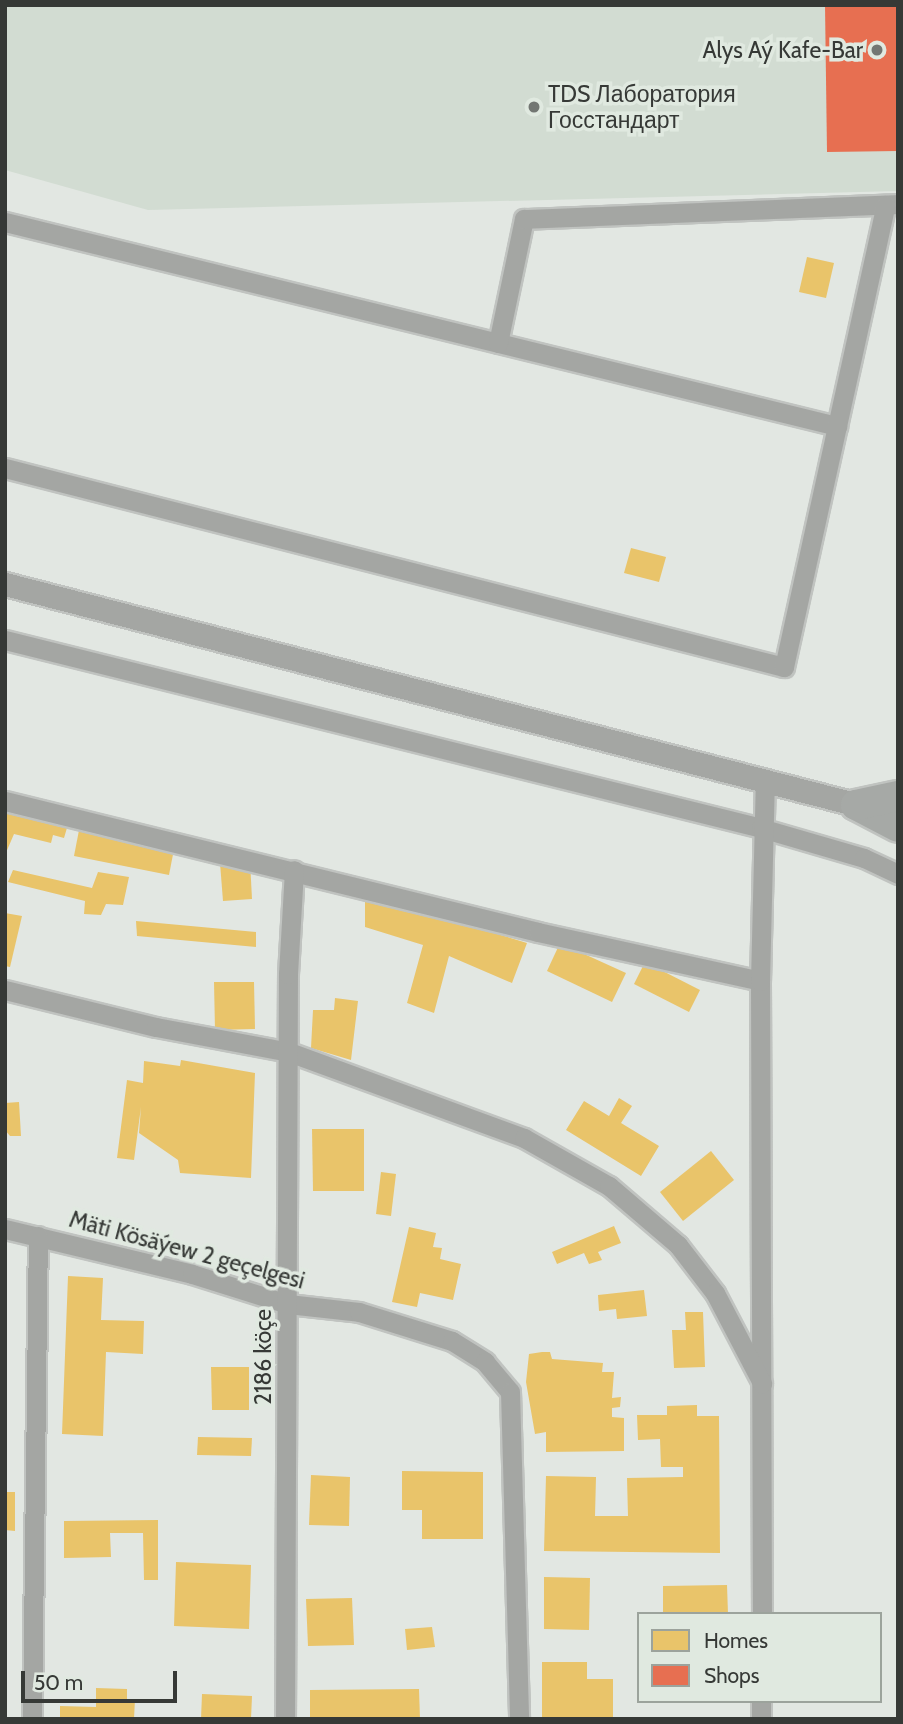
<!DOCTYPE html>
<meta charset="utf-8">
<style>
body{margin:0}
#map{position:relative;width:903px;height:1724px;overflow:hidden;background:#e2e7e2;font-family:Cabin,sans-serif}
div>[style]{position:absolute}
.built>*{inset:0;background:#d2dcd2}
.homes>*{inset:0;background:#e9c46a}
.shops>*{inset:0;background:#e76f51}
.roads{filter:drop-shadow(2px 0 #c0c3c0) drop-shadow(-2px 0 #c0c3c0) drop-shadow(0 2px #c0c3c0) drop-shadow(0 -2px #c0c3c0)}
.minor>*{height:19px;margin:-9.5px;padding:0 9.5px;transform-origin:9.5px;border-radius:9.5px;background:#a4a6a3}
.tertiary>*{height:23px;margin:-11.5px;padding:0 11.5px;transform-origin:11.5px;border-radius:11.5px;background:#a4a6a3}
.primary>*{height:30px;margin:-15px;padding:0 15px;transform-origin:15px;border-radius:15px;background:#a6a9a6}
.dots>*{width:19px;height:19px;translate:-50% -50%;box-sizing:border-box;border:4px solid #e0e9e0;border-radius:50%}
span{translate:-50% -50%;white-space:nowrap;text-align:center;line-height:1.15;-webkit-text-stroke:7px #e0e9e0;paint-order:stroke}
.poi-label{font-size:23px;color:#363936}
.right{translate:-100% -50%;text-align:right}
.left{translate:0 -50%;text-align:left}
.street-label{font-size:23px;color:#363936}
.frame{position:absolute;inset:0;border:7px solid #363936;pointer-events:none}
.legend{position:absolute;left:637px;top:1612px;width:245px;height:91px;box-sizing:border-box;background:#e0e9e0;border:2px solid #9ca39c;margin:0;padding:9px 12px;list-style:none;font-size:21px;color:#363936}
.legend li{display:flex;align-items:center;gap:14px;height:35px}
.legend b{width:35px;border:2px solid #9ca39c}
.scale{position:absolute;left:21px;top:1671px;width:156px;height:32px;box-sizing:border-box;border:4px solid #363936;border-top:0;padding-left:9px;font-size:21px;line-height:24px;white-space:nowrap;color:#363936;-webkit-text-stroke:5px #e0e9e0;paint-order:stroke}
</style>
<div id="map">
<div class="built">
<i style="clip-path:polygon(5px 5px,898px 5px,898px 191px,148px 210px,5px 170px)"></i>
</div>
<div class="homes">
<i style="clip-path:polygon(807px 257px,834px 263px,826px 298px,799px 292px)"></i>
<i style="clip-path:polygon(631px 548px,666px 557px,659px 582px,624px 573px)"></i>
<i style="clip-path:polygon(5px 805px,69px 821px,64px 838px,53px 835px,51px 843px,14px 834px,5px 855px)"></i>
<i style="clip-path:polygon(80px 825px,175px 844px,169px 875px,74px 856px)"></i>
<i style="clip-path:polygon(250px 861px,252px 899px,223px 901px,220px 863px)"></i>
<i style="clip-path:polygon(13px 870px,92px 888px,98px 872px,129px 877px,123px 905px,106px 904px,101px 915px,84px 914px,85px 901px,8px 882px)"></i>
<i style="clip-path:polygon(365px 894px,527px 943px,512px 983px,449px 956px,434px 1013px,407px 1003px,423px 945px,365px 927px)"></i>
<i style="clip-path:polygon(5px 913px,22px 916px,10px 967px,5px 966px)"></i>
<i style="clip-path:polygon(136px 921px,256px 932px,256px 947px,137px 936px)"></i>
<i style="clip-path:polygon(560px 943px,626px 973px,612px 1002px,547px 971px)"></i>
<i style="clip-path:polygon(645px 962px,700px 990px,689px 1012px,634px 984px)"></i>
<i style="clip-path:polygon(214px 982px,254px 982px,255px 1029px,215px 1030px)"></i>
<i style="clip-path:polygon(335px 998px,358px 1001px,351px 1060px,311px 1048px,313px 1010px,334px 1010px)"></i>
<i style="clip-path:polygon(181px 1060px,255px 1073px,251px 1178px,180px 1173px,178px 1160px,139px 1133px,141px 1107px,134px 1160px,117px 1158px,127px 1080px,143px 1083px,144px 1061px,180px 1066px)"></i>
<i style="clip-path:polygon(619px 1098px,632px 1106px,621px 1123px,659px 1146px,641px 1176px,566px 1130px,584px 1101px,609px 1116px)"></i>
<i style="clip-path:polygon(19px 1102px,21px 1136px,10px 1136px,5px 1130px,5px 1103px)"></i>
<i style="clip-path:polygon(312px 1129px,364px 1129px,364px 1191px,313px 1191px)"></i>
<i style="clip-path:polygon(711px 1151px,734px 1180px,683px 1221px,660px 1192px)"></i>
<i style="clip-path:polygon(381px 1172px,396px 1174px,391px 1216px,376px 1214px)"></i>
<i style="clip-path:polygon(614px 1226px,621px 1243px,598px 1252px,602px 1260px,589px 1264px,584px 1253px,557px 1264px,552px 1252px)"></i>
<i style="clip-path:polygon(409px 1227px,436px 1233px,433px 1247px,442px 1248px,440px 1259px,461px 1264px,453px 1300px,420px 1293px,417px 1307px,392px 1302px)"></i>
<i style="clip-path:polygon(68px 1276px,103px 1278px,101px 1320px,144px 1321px,143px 1354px,106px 1352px,103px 1436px,62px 1434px)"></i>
<i style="clip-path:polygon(644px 1290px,647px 1316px,617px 1319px,616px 1309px,599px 1311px,598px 1295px)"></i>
<i style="clip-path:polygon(685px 1312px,703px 1312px,705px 1367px,674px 1368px,672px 1330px,686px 1330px)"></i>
<i style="clip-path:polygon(542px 1352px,550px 1352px,552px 1359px,603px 1363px,602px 1372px,614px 1372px,612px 1398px,621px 1397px,620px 1407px,612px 1408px,612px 1417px,624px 1418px,624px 1451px,546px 1452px,546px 1432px,535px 1434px,526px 1382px,529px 1354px)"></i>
<i style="clip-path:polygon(211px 1367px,249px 1367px,249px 1410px,212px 1410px)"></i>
<i style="clip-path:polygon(697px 1405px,697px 1416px,719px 1416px,720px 1553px,544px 1551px,546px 1476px,596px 1477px,595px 1516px,628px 1516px,627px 1478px,683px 1477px,683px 1467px,661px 1467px,660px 1439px,638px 1440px,637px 1415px,667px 1415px,667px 1406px)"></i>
<i style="clip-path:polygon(198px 1437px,252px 1438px,251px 1456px,197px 1455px)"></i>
<i style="clip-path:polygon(402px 1471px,483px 1472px,483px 1539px,422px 1539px,422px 1510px,402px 1510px)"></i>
<i style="clip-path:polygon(311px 1475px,350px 1477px,349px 1526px,309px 1525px)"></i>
<i style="clip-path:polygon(5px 1492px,15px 1492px,15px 1531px,5px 1530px)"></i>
<i style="clip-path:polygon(158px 1520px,158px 1580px,144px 1580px,143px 1533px,110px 1533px,111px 1557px,64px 1558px,64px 1521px)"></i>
<i style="clip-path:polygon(176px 1562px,251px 1565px,249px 1629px,174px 1626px)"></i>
<i style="clip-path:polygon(544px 1577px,590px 1578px,589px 1630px,544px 1629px)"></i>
<i style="clip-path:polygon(727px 1585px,728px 1614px,663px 1614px,663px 1586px)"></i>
<i style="clip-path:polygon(352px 1598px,354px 1645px,308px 1646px,306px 1599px)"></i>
<i style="clip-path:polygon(432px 1627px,435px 1647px,407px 1650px,405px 1629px)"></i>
<i style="clip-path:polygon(542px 1662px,587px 1662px,587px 1679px,613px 1679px,613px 1719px,542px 1719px)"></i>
<i style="clip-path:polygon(96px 1688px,127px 1689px,127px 1699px,135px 1699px,134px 1719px,60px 1719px,60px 1706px,96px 1707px)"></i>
<i style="clip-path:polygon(419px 1689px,420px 1719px,310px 1719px,310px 1690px)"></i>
<i style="clip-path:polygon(202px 1694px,252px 1696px,251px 1719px,201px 1719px)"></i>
</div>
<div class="shops">
<i style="clip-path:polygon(825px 5px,896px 5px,898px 151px,827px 152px)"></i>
</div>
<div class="roads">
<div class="minor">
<i style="left:5px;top:222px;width:857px;rotate:13.78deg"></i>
<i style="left:498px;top:343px;width:127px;rotate:-78.2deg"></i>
<i style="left:524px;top:219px;width:373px;rotate:-2.3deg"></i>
<i style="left:5px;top:468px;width:804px;rotate:14.33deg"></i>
<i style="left:784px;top:667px;width:473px;rotate:-77.6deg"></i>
<i style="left:5px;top:640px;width:779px;rotate:13.96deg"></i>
<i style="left:761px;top:828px;width:107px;rotate:16.2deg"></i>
<i style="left:864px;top:858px;width:38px;rotate:25deg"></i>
<i style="left:5px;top:801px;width:549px;rotate:13.81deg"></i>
<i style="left:538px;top:932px;width:227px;rotate:12.4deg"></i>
<i style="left:760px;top:981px;width:633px;rotate:89.82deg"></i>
<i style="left:760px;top:981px;width:200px;rotate:-88.6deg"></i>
<i style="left:5px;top:990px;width:155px;rotate:13.8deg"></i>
<i style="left:156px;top:1027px;width:135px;rotate:10.6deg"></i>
<i style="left:289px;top:1052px;width:250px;rotate:20.1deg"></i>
<i style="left:524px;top:1138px;width:98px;rotate:29.5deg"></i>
<i style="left:609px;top:1186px;width:91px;rotate:40.5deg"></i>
<i style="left:678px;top:1245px;width:61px;rotate:52.4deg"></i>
<i style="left:715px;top:1293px;width:102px;rotate:62.4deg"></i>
<i style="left:5px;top:1229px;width:192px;rotate:13.5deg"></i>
<i style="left:192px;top:1274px;width:101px;rotate:17.4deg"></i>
<i style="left:288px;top:1304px;width:71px;rotate:6.4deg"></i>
<i style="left:359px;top:1312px;width:97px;rotate:17.3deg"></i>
<i style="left:452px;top:1341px;width:39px;rotate:32deg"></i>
<i style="left:485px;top:1362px;width:39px;rotate:50deg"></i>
<i style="left:510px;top:1392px;width:327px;rotate:88.4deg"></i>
<i style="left:32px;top:1719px;width:483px;rotate:-89.3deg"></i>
<i style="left:285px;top:1719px;width:745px;rotate:-89.77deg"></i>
<i style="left:288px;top:974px;width:104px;rotate:-86.7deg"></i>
<i style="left:761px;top:1719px;width:18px;rotate:-90deg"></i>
</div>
<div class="tertiary">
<i style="left:5px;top:584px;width:894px;rotate:14.52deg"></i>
</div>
<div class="primary">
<i style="left:856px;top:805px;width:47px;rotate:27.6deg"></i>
<i style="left:856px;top:805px;width:43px;rotate:-12.1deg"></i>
</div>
</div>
<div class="dots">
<i style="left:877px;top:50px;background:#727672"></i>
<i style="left:534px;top:107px;background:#727672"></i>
</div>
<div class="poi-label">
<span class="right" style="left:863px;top:50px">Alys Aý Kafe-Bar</span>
<span class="left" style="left:548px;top:107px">TDS Лаборатория<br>Госстандарт</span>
</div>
<div class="street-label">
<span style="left:187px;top:1250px;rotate:15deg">Mäti Kösäýew 2 geçelgesi</span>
<span style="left:263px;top:1357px;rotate:-90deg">2186 köçe</span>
</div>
<div class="frame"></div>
<ul class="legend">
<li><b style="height:19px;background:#e9c46a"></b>Homes</li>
<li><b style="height:19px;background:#e76f51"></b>Shops</li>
</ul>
<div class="scale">50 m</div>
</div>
